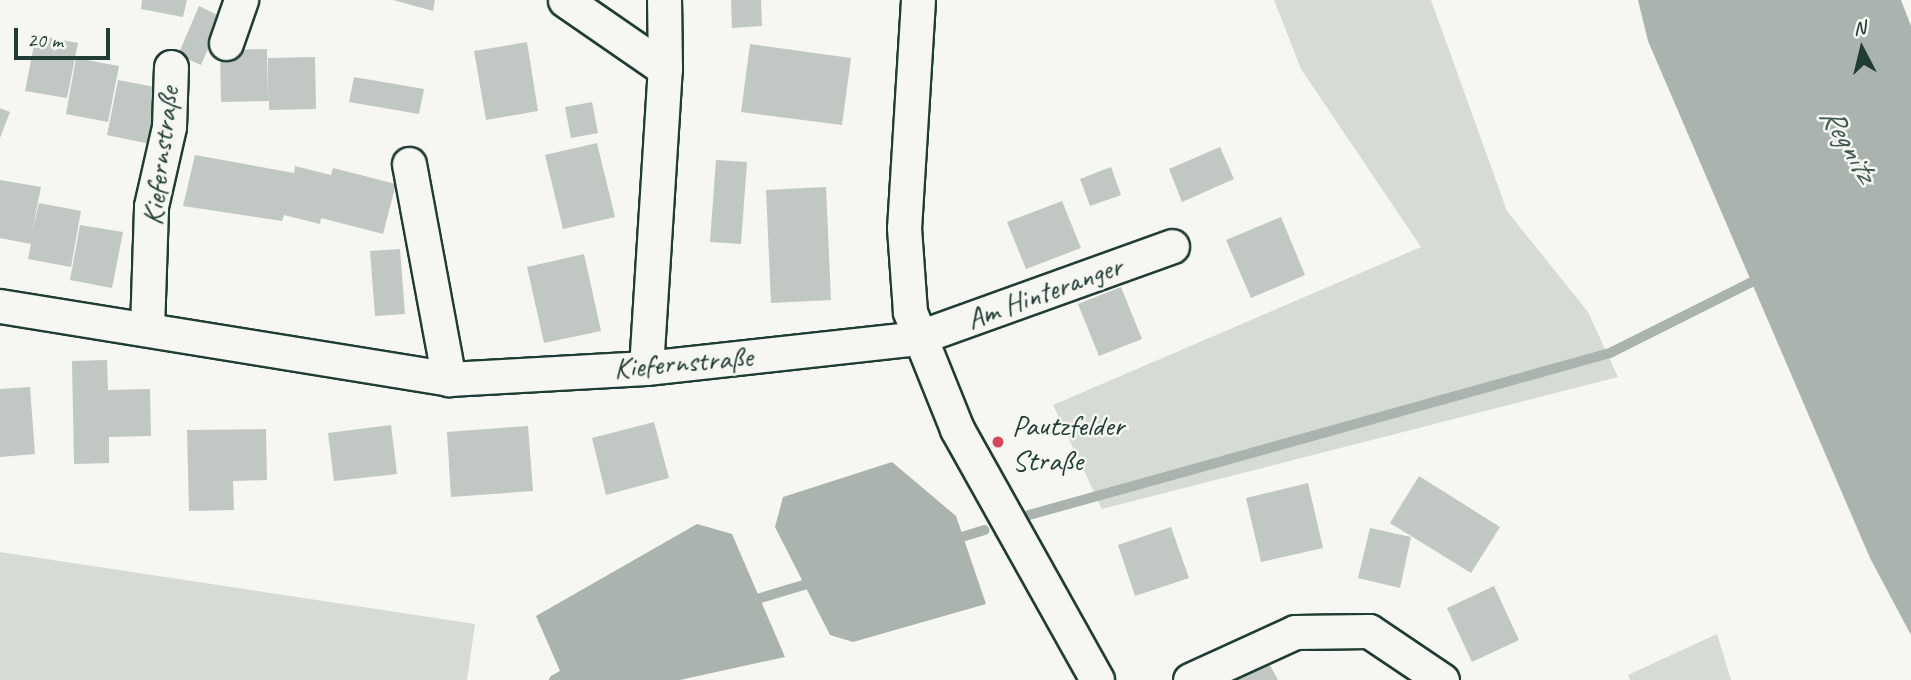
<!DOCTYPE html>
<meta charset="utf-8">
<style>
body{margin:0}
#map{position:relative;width:1911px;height:680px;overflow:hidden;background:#f6f6f2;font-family:Caveat,sans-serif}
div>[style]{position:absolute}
.green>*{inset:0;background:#d6dbd6}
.water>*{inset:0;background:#aab3ae}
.stream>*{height:10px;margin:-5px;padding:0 5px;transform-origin:5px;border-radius:5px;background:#aab3ae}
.building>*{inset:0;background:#c1c8c3}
.roads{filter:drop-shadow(2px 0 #1f3d34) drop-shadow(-2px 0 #1f3d34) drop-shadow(0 2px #1f3d34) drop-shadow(0 -2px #1f3d34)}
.minor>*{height:33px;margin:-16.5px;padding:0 16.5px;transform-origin:16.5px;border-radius:16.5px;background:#f6f6f2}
.dots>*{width:19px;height:19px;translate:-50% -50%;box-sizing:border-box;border:4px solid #f6f6f2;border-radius:50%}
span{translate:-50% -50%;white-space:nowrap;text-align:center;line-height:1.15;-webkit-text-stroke:5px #f6f6f2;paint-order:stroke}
.street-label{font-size:30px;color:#1f3d34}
.poi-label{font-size:30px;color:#1f3d34}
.left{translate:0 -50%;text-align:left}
.water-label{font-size:32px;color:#425a52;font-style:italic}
.north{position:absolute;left:1827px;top:14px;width:70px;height:70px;-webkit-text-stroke:5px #f6f6f2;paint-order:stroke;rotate:353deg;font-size:19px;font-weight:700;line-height:28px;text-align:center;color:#1f3d34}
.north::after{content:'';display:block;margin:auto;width:24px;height:32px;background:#1f3d34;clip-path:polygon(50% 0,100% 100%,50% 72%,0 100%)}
.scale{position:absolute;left:14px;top:28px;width:96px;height:32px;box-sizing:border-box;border:4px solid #1f3d34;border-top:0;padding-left:9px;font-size:21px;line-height:24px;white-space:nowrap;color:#1f3d34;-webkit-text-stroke:5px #f6f6f2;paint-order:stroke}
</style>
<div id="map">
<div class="green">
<i style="clip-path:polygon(1274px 0,1431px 0,1507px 211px,1588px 312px,1618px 377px,1102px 509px,1053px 405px,1421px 247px,1301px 69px)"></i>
<i style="clip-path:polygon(0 552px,475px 624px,467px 680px,0 680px)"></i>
<i style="clip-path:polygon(1717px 634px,1731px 680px,1630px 680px,1628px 675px)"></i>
</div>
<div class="water">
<i style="clip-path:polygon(1638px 0,1901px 0,1911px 26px,1911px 635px,1870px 558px,1648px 41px)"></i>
<i style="clip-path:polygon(892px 462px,956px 516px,986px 604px,853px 642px,830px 635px,775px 527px,783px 497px)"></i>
<i style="clip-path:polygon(697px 524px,732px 534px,785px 657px,680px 680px,564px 680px,536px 616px)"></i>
</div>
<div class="stream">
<i style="left:1029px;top:515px;width:603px;rotate:-15.58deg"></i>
<i style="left:1610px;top:353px;width:170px;rotate:-26.6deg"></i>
<i style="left:952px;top:540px;width:34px;rotate:-17deg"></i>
<i style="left:747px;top:602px;width:73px;rotate:-16.7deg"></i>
<i style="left:554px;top:680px;width:20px;rotate:-30deg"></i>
</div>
<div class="building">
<i style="clip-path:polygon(142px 0,187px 0,183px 17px,141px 9px)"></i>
<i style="clip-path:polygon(393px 0,435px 0,433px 11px)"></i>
<i style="clip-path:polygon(731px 0,761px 0,762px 26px,732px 28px)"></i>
<i style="clip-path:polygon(199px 6px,222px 17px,201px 65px,178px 55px)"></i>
<i style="clip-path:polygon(36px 35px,78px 43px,67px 98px,25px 91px)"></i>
<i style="clip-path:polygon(527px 42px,538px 111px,486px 120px,474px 51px)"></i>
<i style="clip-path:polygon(750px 44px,851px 58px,842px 125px,741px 112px)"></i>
<i style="clip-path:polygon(267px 49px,268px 98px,268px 58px,315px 57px,316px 109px,269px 110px,269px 101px,221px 102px,220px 50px)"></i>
<i style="clip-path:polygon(76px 58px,119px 66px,108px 122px,66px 114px)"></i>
<i style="clip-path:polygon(354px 77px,424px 89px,419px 114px,349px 102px)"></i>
<i style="clip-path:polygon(118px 80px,160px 88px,150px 144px,107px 135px)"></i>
<i style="clip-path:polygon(592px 102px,598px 133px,571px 138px,565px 107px)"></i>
<i style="clip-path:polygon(0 108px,10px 112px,0 138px)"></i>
<i style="clip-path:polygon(597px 143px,615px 217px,563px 229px,545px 155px)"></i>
<i style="clip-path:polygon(1220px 147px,1234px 179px,1182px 202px,1169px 169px)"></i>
<i style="clip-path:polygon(195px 155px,294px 173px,295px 166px,331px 175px,333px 168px,396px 184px,383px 234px,321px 218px,320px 224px,284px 215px,282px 221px,183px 206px)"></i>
<i style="clip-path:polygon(716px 160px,747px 162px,741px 244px,710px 242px)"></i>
<i style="clip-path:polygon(1111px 167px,1121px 195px,1090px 206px,1080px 179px)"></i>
<i style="clip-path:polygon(0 180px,41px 187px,32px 232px,39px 203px,81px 211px,71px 267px,28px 259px,31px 244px,0 238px)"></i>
<i style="clip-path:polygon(826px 187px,831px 300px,771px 303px,766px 190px)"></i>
<i style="clip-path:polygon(1062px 201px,1081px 248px,1026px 269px,1007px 222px)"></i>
<i style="clip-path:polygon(1281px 217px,1305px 275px,1251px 298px,1226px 240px)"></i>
<i style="clip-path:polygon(80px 225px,123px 232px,112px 288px,70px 280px)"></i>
<i style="clip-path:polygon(400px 249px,405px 314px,375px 316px,370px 251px)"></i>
<i style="clip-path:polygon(584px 254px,601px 331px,544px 343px,527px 267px)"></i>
<i style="clip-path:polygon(1121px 287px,1142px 339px,1099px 356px,1078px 304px)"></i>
<i style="clip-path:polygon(107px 360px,108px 390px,150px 389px,151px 436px,109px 437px,109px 463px,74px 464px,72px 361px)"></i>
<i style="clip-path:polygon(30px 387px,35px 454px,0 457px,0 389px)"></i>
<i style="clip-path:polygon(654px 422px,669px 478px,606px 495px,592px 438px)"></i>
<i style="clip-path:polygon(391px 425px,397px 474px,334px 481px,328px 433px)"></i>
<i style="clip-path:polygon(528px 426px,533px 491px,451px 497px,447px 432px)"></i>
<i style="clip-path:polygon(266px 429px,267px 480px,233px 481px,234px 510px,189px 511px,187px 430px)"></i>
<i style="clip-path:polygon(1419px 476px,1500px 527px,1471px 573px,1390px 523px)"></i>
<i style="clip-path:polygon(1308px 483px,1323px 548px,1261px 562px,1246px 498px)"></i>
<i style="clip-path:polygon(1171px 527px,1189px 578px,1135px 596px,1118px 545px)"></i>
<i style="clip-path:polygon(1370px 528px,1411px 537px,1400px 588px,1358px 578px)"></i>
<i style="clip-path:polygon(1494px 586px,1519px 640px,1472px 662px,1447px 608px)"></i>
<i style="clip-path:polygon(1268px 662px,1278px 680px,1236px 680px)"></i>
</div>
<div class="roads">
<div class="minor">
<i style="left:565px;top:0;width:121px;rotate:34.6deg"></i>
<i style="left:918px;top:0;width:228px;rotate:93.5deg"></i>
<i style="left:904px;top:228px;width:84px;rotate:85.9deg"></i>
<i style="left:910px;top:312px;width:126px;rotate:68.1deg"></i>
<i style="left:957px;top:429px;width:287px;rotate:60.8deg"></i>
<i style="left:226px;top:43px;width:46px;rotate:-70.8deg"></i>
<i style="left:409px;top:164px;width:219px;rotate:79.5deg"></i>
<i style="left:0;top:306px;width:455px;rotate:9.2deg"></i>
<i style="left:449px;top:379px;width:197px;rotate:-3.2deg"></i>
<i style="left:646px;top:368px;width:273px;rotate:-6.3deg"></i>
<i style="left:917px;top:338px;width:271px;rotate:-19.8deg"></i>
<i style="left:147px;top:329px;width:123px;rotate:-88.1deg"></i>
<i style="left:151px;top:206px;width:81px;rotate:-77.2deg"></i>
<i style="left:169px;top:127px;width:60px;rotate:-88.1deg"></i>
<i style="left:646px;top:368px;width:300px;rotate:-86.4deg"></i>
<i style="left:665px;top:69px;width:69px;rotate:-90.8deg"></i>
<i style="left:1190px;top:680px;width:115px;rotate:-24.6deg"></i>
<i style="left:1295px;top:632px;width:74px;rotate:-0.8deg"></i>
<i style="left:1369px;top:631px;width:88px;rotate:33.9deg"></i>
</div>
</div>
<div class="dots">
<i style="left:998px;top:442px;background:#d1495b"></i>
</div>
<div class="street-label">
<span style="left:160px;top:156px;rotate:-83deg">Kiefernstraße</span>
<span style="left:1044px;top:292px;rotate:-20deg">Am Hinteranger</span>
<span style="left:683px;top:362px;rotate:-5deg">Kiefernstraße</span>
</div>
<div class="poi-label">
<span class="left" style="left:1012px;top:442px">Pautzfelder<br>Straße</span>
</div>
<div class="water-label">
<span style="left:1848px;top:144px;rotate:59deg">Regnitz</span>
</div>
<div class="north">N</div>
<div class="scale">20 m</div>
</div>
